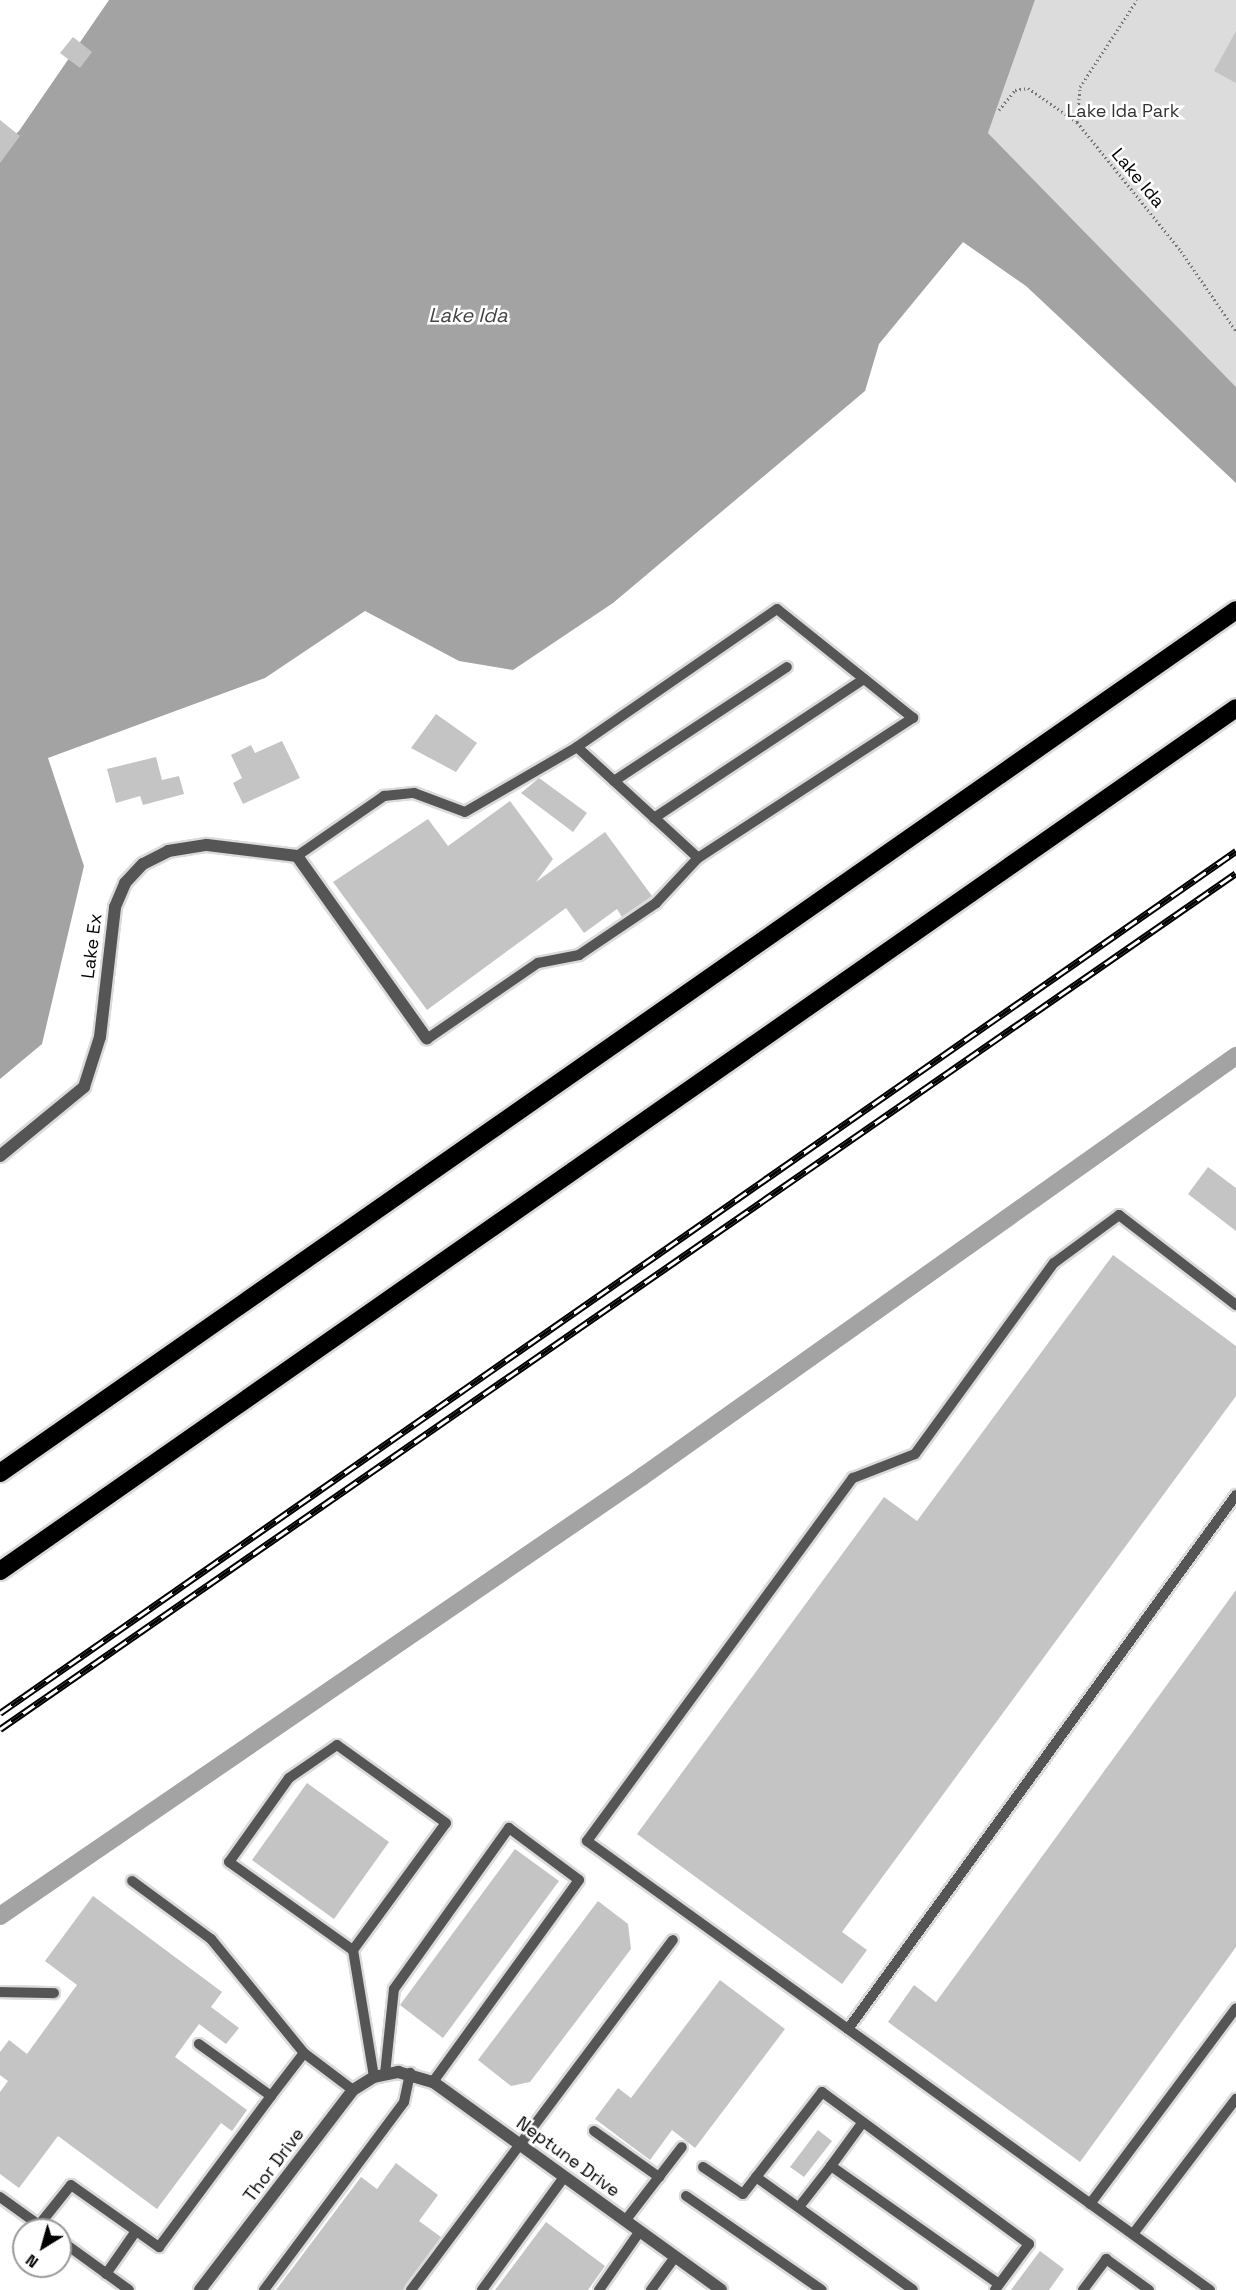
<!DOCTYPE html>
<style>
body{margin:0}
#map{position:relative;width:1236px;height:2290px;overflow:hidden;background:#fff;font-family:"Space Grotesk",sans-serif}
div>[style]{position:absolute}
.green>*{inset:0;background:#dcdcdc}
.water>*{inset:0;background:#a3a3a3}
.canal>*{height:18px;margin:-9px;padding:0 9px;transform-origin:9px;border-radius:9px;background:#a3a3a3}
.building>*{inset:0;background:#c4c4c4}
.path>*{height:3px;margin-top:-1.5px;transform-origin:0;background:repeating-linear-gradient(90deg,#777 0 1.5px,transparent 0 4.5px)}
.roads{filter:drop-shadow(2px 0 #dbdbdb) drop-shadow(-2px 0 #dbdbdb) drop-shadow(0 2px #dbdbdb) drop-shadow(0 -2px #dbdbdb)}
.lane>*{height:10px;margin:-5px;padding:0 5px;transform-origin:5px;border-radius:5px;background:#555}
.street>*{height:12px;margin:-6px;padding:0 6px;transform-origin:6px;border-radius:6px;background:#555}
.highway>*{height:18px;margin:-9px;padding:0 9px;transform-origin:9px;border-radius:9px;background:#000}
.rail>*{height:7px;margin-top:-3.5px;transform-origin:0;background:repeating-linear-gradient(90deg,#fff 0 14px,#000 0 28px);box-sizing:border-box;border-block:2px solid #000}
span{translate:-50% -50%;white-space:nowrap;text-align:center;line-height:1.15;-webkit-text-stroke:5px #fff;paint-order:stroke}
.park-label{font-size:18px;color:#333}
.street-label{font-size:18px;color:#000}
.water-label{font-size:20px;color:#444;font-style:italic}
.north{position:absolute;left:12px;top:2218px;width:60px;height:60px;box-sizing:border-box;background:#fff;border:2px solid #999;border-radius:50%;rotate:217deg;font-size:16px;font-weight:700;line-height:24px;text-align:center;color:#000}
.north::after{content:'';display:block;margin:auto;width:21px;height:27px;background:#000;clip-path:polygon(50% 0,100% 100%,50% 72%,0 100%)}
</style>
<div id="map">
<div class="green">
<i style="clip-path:polygon(1035px 0,1236px 0,1236px 387px,988px 133px)"></i>
</div>
<div class="water">
<i style="clip-path:polygon(109px 0,1035px 0,988px 133px,1236px 387px,1236px 483px,1026px 286px,963px 242px,879px 344px,865px 391px,613px 603px,513px 670px,459px 661px,365px 611px,265px 678px,48px 758px,84px 866px,42px 1044px,0 1079px,0 147px,19px 131px)"></i>
</div>
<div class="canal">
<i style="left:0;top:1916px;width:779px;rotate:-34.38deg"></i>
<i style="left:643px;top:1476px;width:727px;rotate:-35.31deg"></i>
</div>
<div class="building">
<i style="clip-path:polygon(1236px 31px,1236px 83px,1214px 71px)"></i>
<i style="clip-path:polygon(73px 37px,92px 52px,80px 68px,60px 53px)"></i>
<i style="clip-path:polygon(0 120px,20px 136px,0 163px)"></i>
<i style="clip-path:polygon(436px 714px,477px 743px,456px 772px,411px 748px)"></i>
<i style="clip-path:polygon(282px 741px,300px 778px,243px 804px,233px 783px,242px 778px,231px 755px,251px 745px,255px 753px)"></i>
<i style="clip-path:polygon(156px 757px,162px 780px,179px 776px,184px 794px,143px 805px,140px 796px,116px 803px,107px 769px)"></i>
<i style="clip-path:polygon(539px 778px,587px 813px,573px 832px,521px 793px)"></i>
<i style="clip-path:polygon(510px 801px,553px 859px,536px 882px,605px 832px,652px 896px,622px 917px,617px 909px,584px 933px,566px 908px,427px 1010px,333px 882px,428px 819px,448px 846px)"></i>
<i style="clip-path:polygon(1208px 1167px,1236px 1188px,1236px 1231px,1188px 1194px)"></i>
<i style="clip-path:polygon(1113px 1255px,1236px 1346px,1236px 1396px,842px 1932px,867px 1950px,842px 1984px,637px 1834px,884px 1497px,917px 1521px)"></i>
<i style="clip-path:polygon(1236px 1590px,1236px 1947px,1080px 2162px,888px 2022px,914px 1985px,936px 2002px)"></i>
<i style="clip-path:polygon(307px 1783px,389px 1842px,334px 1919px,252px 1860px)"></i>
<i style="clip-path:polygon(515px 1849px,559px 1881px,443px 2038px,400px 2005px)"></i>
<i style="clip-path:polygon(93px 1896px,222px 1992px,211px 2007px,239px 2028px,226px 2044px,199px 2024px,175px 2057px,247px 2110px,232px 2131px,221px 2123px,157px 2209px,58px 2136px,19px 2188px,0 2174px,0 2092px,8px 2081px,0 2075px,0 2052px,9px 2040px,27px 2054px,77px 1985px,45px 1961px)"></i>
<i style="clip-path:polygon(598px 1901px,628px 1924px,631px 1949px,530px 2082px,511px 2086px,478px 2060px)"></i>
<i style="clip-path:polygon(720px 1980px,785px 2029px,695px 2148px,672px 2130px,650px 2160px,595px 2119px,618px 2088px,631px 2098px)"></i>
<i style="clip-path:polygon(818px 2130px,832px 2141px,804px 2177px,790px 2167px)"></i>
<i style="clip-path:polygon(396px 2163px,438px 2195px,419px 2221px,441px 2237px,403px 2290px,276px 2290px,361px 2177px,377px 2189px)"></i>
<i style="clip-path:polygon(546px 2222px,605px 2266px,588px 2290px,495px 2290px)"></i>
<i style="clip-path:polygon(1040px 2251px,1064px 2269px,1049px 2290px,1011px 2290px)"></i>
</div>
<div class="path">
<i style="left:999px;top:110px;width:26px;rotate:-51deg"></i>
<i style="left:1015px;top:90px;width:13px;rotate:-9deg"></i>
<i style="left:1028px;top:88px;width:60px;rotate:34.8deg"></i>
<i style="left:1077px;top:122px;width:166px;rotate:51.1deg"></i>
<i style="left:1181px;top:251px;width:97px;rotate:55.5deg"></i>
<i style="left:1077px;top:122px;width:35px;rotate:-85deg"></i>
<i style="left:1080px;top:87px;width:104px;rotate:-56.8deg"></i>
</div>
<div class="roads">
<div class="lane">
<i style="left:614px;top:781px;width:207px;rotate:-33.4deg"></i>
<i style="left:654px;top:818px;width:252px;rotate:-33.5deg"></i>
<i style="left:297px;top:856px;width:106px;rotate:-34.6deg"></i>
<i style="left:384px;top:796px;width:30px;rotate:-6deg"></i>
<i style="left:414px;top:793px;width:54px;rotate:20.4deg"></i>
<i style="left:465px;top:812px;width:129px;rotate:-30.1deg"></i>
<i style="left:577px;top:747px;width:164px;rotate:42.5deg"></i>
<i style="left:698px;top:858px;width:257px;rotate:-33.1deg"></i>
<i style="left:913px;top:718px;width:174px;rotate:-141.3deg"></i>
<i style="left:777px;top:609px;width:243px;rotate:145.4deg"></i>
<i style="left:427px;top:1039px;width:135px;rotate:-34.4deg"></i>
<i style="left:538px;top:963px;width:42px;rotate:-11deg"></i>
<i style="left:579px;top:955px;width:93px;rotate:-34deg"></i>
<i style="left:656px;top:903px;width:62px;rotate:-47deg"></i>
<i style="left:132px;top:1881px;width:98px;rotate:36.3deg"></i>
<i style="left:211px;top:1939px;width:147px;rotate:50.8deg"></i>
<i style="left:353px;top:1950px;width:157px;rotate:-53.8deg"></i>
<i style="left:446px;top:1823px;width:134px;rotate:-144.4deg"></i>
<i style="left:337px;top:1745px;width:58px;rotate:145.5deg"></i>
<i style="left:289px;top:1778px;width:103px;rotate:125.5deg"></i>
<i style="left:229px;top:1862px;width:152px;rotate:35.4deg"></i>
<i style="left:353px;top:1950px;width:129px;rotate:80.6deg"></i>
<i style="left:0;top:1992px;width:54px;rotate:1.1deg"></i>
<i style="left:848px;top:2029px;width:660px;rotate:-54deg"></i>
<i style="left:385px;top:2074px;width:85px;rotate:-84deg"></i>
<i style="left:394px;top:1989px;width:198px;rotate:-54.5deg"></i>
<i style="left:509px;top:1828px;width:87px;rotate:36.6deg"></i>
<i style="left:579px;top:1880px;width:249px;rotate:125.9deg"></i>
<i style="left:271px;top:2096px;width:54px;rotate:-52.5deg"></i>
<i style="left:304px;top:2053px;width:61px;rotate:37.1deg"></i>
<i style="left:594px;top:2131px;width:80px;rotate:35.3deg"></i>
<i style="left:831px;top:2166px;width:54px;rotate:-54deg"></i>
<i style="left:703px;top:2167px;width:48px;rotate:34deg"></i>
<i style="left:743px;top:2194px;width:129px;rotate:-52.2deg"></i>
<i style="left:822px;top:2092px;width:257px;rotate:36.3deg"></i>
<i style="left:1029px;top:2244px;width:57px;rotate:126.5deg"></i>
<i style="left:756px;top:2177px;width:193px;rotate:35.7deg"></i>
<i style="left:686px;top:2196px;width:165px;rotate:34.7deg"></i>
<i style="left:0;top:2197px;width:57px;rotate:35.7deg"></i>
<i style="left:1090px;top:2204px;width:244px;rotate:-53.3deg"></i>
<i style="left:799px;top:2207px;width:52px;rotate:-52deg"></i>
<i style="left:831px;top:2166px;width:205px;rotate:35.1deg"></i>
<i style="left:625px;top:2221px;width:93px;rotate:-52.4deg"></i>
<i style="left:39px;top:2225px;width:51px;rotate:-51.3deg"></i>
<i style="left:71px;top:2185px;width:108px;rotate:35.2deg"></i>
<i style="left:159px;top:2247px;width:188px;rotate:-53.4deg"></i>
<i style="left:271px;top:2096px;width:89px;rotate:-144.2deg"></i>
<i style="left:1133px;top:2234px;width:170px;rotate:-52.7deg"></i>
<i style="left:60px;top:2240px;width:85px;rotate:35.9deg"></i>
<i style="left:106px;top:2274px;width:52px;rotate:-55.1deg"></i>
<i style="left:264px;top:2290px;width:234px;rotate:-53.3deg"></i>
<i style="left:404px;top:2102px;width:30px;rotate:-78deg"></i>
<i style="left:411px;top:2290px;width:437px;rotate:-53.2deg"></i>
<i style="left:482px;top:2290px;width:140px;rotate:-54deg"></i>
<i style="left:599px;top:2290px;width:72px;rotate:-55.2deg"></i>
<i style="left:651px;top:2290px;width:41px;rotate:-54deg"></i>
<i style="left:1083px;top:2290px;width:39px;rotate:-53deg"></i>
<i style="left:1106px;top:2259px;width:53px;rotate:35.8deg"></i>
<i style="left:1210px;top:2290px;width:768px;rotate:-144.22deg"></i>
<i style="left:587px;top:1841px;width:450px;rotate:-53.8deg"></i>
<i style="left:853px;top:1478px;width:66px;rotate:-21.2deg"></i>
<i style="left:915px;top:1454px;width:236px;rotate:-54deg"></i>
<i style="left:1054px;top:1263px;width:81px;rotate:-36.4deg"></i>
<i style="left:1119px;top:1215px;width:148px;rotate:37.6deg"></i>
</div>
<div class="street">
<i style="left:0;top:1156px;width:109px;rotate:-39.4deg"></i>
<i style="left:84px;top:1087px;width:52px;rotate:-72.3deg"></i>
<i style="left:100px;top:1037px;width:131px;rotate:-83.4deg"></i>
<i style="left:115px;top:907px;width:26px;rotate:-67deg"></i>
<i style="left:125px;top:883px;width:26px;rotate:-47deg"></i>
<i style="left:143px;top:864px;width:28px;rotate:-27deg"></i>
<i style="left:168px;top:851px;width:39px;rotate:-9deg"></i>
<i style="left:207px;top:845px;width:91px;rotate:7deg"></i>
<i style="left:297px;top:856px;width:224px;rotate:54.6deg"></i>
<i style="left:200px;top:2290px;width:252px;rotate:-52.6deg"></i>
<i style="left:353px;top:2090px;width:25px;rotate:-32deg"></i>
<i style="left:374px;top:2077px;width:25px;rotate:-12deg"></i>
<i style="left:398px;top:2072px;width:36px;rotate:16deg"></i>
<i style="left:433px;top:2082px;width:355px;rotate:35.8deg"></i>
</div>
<div class="highway">
<i style="left:0;top:1473px;width:1507px;rotate:-34.92deg"></i>
<i style="left:0;top:1571px;width:1507px;rotate:-34.92deg"></i>
</div>
</div>
<div class="rail">
<i style="left:0;top:1713px;width:1507px;rotate:-34.89deg"></i>
<i style="left:0;top:1729px;width:1503px;rotate:-34.7deg"></i>
</div>
<div class="park-label">
<span style="left:1123px;top:111px">Lake Ida Park</span>
</div>
<div class="street-label">
<span style="left:1138px;top:178px;rotate:50deg">Lake Ida</span>
<span style="left:92px;top:946px;rotate:-83deg">Lake Ex</span>
<span style="left:568px;top:2157px;rotate:36deg">Neptune Drive</span>
<span style="left:274px;top:2165px;rotate:-53deg">Thor Drive</span>
</div>
<div class="water-label">
<span style="left:468px;top:315px">Lake Ida</span>
</div>
<div class="north">N</div>
</div>
